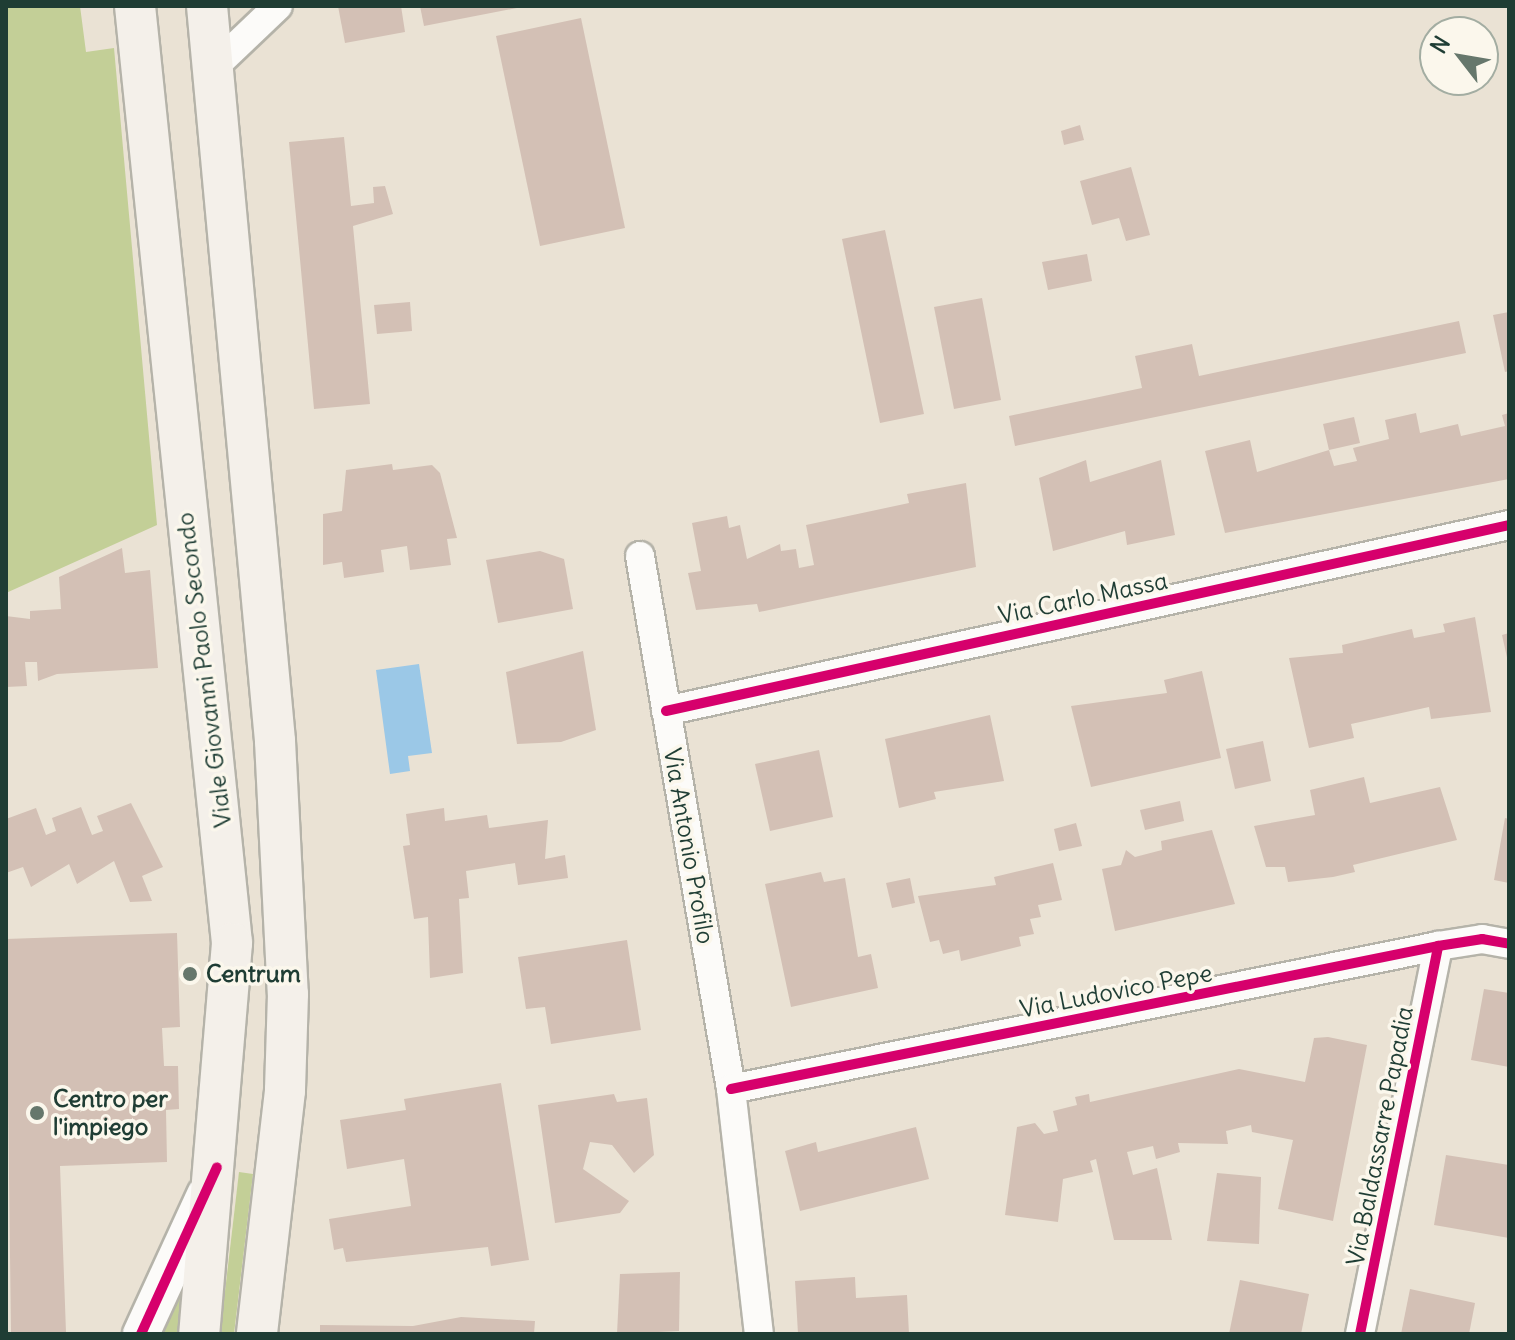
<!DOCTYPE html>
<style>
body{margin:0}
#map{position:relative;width:1515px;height:1340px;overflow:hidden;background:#eae2d4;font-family:Delius,sans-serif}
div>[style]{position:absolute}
.green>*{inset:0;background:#c3cf97}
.water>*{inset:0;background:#9bc8e7}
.building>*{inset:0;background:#d3c0b5}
.roads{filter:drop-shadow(2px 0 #b5b3a9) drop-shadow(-2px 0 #b5b3a9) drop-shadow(0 2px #b5b3a9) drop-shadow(0 -2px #b5b3a9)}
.minor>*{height:28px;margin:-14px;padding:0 14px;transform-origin:14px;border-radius:14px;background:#fcfbf9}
.tertiary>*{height:36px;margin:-18px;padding:0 18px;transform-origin:18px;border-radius:18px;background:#fcfbf9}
.secondary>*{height:40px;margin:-20px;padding:0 20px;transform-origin:20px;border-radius:20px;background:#f4f0ea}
.cycleway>*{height:10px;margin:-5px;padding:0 5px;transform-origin:5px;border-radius:5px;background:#d6006c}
.dots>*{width:22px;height:22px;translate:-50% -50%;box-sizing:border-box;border:4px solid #fbf7ec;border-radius:50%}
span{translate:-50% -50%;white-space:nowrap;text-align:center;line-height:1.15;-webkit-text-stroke:7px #fbf7ec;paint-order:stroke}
.street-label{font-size:24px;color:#1f3d34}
.poi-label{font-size:24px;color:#1f3d34;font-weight:700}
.left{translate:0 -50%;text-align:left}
.frame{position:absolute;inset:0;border:8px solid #1f3d34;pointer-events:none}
.north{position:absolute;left:1419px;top:16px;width:80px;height:80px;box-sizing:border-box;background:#fbf7ec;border:2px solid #a3ada2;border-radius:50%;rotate:301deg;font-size:22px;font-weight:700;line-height:32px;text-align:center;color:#1f3d34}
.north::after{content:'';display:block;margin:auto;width:28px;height:36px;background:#66776c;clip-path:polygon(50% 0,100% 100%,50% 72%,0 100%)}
</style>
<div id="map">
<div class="green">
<i style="clip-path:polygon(6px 6px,80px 6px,86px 52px,114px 48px,157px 525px,6px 593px)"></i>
<i style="clip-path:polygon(239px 1172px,253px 1174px,234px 1334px,220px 1334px)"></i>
<i style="clip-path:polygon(187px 1281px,180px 1334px,160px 1334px)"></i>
</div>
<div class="water">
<i style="clip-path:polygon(419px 664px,432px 753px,408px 756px,410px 771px,390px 774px,376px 670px)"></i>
</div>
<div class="building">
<i style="clip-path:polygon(338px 6px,401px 6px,405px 32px,345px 43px)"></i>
<i style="clip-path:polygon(420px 6px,522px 6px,522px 7px,424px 26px)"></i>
<i style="clip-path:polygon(581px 18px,625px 228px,540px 246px,496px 36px)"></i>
<i style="clip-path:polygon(1080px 125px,1084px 140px,1064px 145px,1061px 131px)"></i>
<i style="clip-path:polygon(344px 137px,351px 206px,374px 203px,373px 187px,385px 186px,393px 214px,353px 226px,370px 404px,314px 409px,289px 142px)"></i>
<i style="clip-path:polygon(1131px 167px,1150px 235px,1126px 241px,1119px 218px,1092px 225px,1080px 181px)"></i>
<i style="clip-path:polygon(885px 230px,924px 414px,880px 423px,842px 239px)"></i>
<i style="clip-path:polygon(1087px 254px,1092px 281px,1048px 290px,1042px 262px)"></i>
<i style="clip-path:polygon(982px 298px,1001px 400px,954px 409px,934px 307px)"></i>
<i style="clip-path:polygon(410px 302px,412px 331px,377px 334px,374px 305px)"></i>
<i style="clip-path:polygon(1509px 312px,1509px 371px,1505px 372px,1493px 315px)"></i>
<i style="clip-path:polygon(1459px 321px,1466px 353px,1015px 446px,1009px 416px,1142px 388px,1135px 356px,1192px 344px,1199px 376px)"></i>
<i style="clip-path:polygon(1416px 413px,1420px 433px,1458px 424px,1461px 436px,1505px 426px,1502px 415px,1509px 413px,1509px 479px,1225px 533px,1205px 451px,1250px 440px,1257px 472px,1329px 450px,1334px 466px,1357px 461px,1353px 448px,1389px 439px,1385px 420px)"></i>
<i style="clip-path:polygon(1354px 417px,1360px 443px,1329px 450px,1323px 424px)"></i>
<i style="clip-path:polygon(1086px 460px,1090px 482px,1161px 460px,1175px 535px,1127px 545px,1125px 531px,1053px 551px,1039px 478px)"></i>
<i style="clip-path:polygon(392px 464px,393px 470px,432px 465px,440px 473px,457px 538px,447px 539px,451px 565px,410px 570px,407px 546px,381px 550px,384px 572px,344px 578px,342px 562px,323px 565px,323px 514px,342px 511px,346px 470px)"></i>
<i style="clip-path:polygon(966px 483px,976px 567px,759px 612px,757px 604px,696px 610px,688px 573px,701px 571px,692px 523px,727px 516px,729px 528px,740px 525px,747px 559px,780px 544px,781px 551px,796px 549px,799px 568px,814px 565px,806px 525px,909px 503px,907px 494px)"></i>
<i style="clip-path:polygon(122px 548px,125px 573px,150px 570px,158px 668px,57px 674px,38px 681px,37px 662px,25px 662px,27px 686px,6px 687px,6px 616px,30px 619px,30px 611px,61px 609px,59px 577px)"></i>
<i style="clip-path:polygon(540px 551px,564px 559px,573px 609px,498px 623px,486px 560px)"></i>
<i style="clip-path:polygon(1475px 617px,1491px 712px,1431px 719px,1429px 707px,1351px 724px,1354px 738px,1309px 748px,1289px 658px,1343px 653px,1342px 645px,1412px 629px,1414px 638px,1445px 632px,1443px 624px)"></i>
<i style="clip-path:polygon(1509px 633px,1509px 662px,1508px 662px,1502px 635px)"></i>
<i style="clip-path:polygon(583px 651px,596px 730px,561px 742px,517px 744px,506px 672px)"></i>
<i style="clip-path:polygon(1202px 671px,1221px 758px,1091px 787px,1071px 706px,1167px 693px,1164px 680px)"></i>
<i style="clip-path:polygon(990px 715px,1004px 781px,934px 792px,936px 799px,899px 808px,885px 739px)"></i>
<i style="clip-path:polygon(1263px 741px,1271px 781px,1235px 789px,1226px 749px)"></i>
<i style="clip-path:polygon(819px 750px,833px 817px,770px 831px,755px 764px)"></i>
<i style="clip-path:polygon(1364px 777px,1370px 803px,1440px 787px,1457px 840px,1353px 865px,1355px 872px,1333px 877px,1288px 882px,1285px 867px,1266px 867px,1254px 826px,1315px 815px,1310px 790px)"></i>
<i style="clip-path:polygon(1180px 801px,1184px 821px,1145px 830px,1140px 810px)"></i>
<i style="clip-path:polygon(131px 803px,163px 867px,142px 876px,152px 901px,130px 902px,114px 861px,77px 884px,69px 864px,31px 887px,23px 867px,6px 873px,6px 819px,36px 808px,46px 835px,56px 831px,52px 818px,81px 807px,92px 835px,103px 831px,97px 816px)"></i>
<i style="clip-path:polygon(444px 808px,445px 821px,487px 815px,489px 828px,548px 820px,545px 859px,565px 855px,568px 878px,518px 885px,515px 863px,466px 871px,469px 898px,459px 899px,463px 973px,430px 978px,428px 917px,414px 919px,403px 846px,410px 845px,406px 814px)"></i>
<i style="clip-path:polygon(1505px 818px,1509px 819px,1509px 883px,1494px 880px)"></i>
<i style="clip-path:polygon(1076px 823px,1082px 846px,1059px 851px,1054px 829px)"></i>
<i style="clip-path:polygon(1212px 830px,1235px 904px,1115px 931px,1102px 869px,1121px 865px,1126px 850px,1135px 857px,1162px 850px,1161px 841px)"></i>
<i style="clip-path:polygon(1053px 863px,1062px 900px,1038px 905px,1041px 917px,1030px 919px,1034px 934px,1019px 937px,1021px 946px,961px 961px,959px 950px,943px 954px,939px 940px,930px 942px,918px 896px,996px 885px,994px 877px)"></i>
<i style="clip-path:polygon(821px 872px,824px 882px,845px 878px,858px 957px,871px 954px,878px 988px,791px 1007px,765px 884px)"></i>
<i style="clip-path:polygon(910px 878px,915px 903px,892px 908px,886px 883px)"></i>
<i style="clip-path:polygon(177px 933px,180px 1027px,162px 1028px,164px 1066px,178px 1066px,179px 1109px,166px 1110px,167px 1162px,60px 1166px,66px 1332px,11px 1334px,6px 939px)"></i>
<i style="clip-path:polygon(627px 940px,641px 1030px,551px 1044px,545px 1007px,526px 1009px,518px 957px)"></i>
<i style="clip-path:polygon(1484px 989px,1509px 993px,1509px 1067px,1471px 1060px)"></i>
<i style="clip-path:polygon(1328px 1037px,1367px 1045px,1333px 1221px,1278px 1209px,1293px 1140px,1252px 1132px,1251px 1125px,1226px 1131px,1228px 1144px,1178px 1143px,1180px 1152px,1156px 1159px,1153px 1146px,1127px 1152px,1133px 1175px,1157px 1168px,1172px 1240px,1114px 1240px,1096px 1159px,1090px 1161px,1093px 1172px,1063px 1179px,1058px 1222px,1005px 1215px,1017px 1127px,1035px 1123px,1044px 1134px,1058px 1131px,1053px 1111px,1077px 1105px,1075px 1097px,1089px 1094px,1090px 1102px,1239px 1069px,1305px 1082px,1314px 1038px)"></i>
<i style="clip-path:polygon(501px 1083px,529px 1260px,491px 1266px,488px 1247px,346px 1262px,343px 1248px,334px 1250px,329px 1219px,411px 1206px,404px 1159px,347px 1169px,340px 1120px,406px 1110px,404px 1099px)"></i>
<i style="clip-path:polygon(614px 1094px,617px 1102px,647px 1098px,654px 1155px,634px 1173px,612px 1145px,590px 1142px,583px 1169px,629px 1201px,620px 1213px,555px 1223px,538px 1105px)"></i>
<i style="clip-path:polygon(916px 1127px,929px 1179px,800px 1211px,785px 1151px,816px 1142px,818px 1152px)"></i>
<i style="clip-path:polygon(1446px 1155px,1509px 1165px,1509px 1238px,1434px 1225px)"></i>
<i style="clip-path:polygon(1217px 1173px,1261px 1177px,1259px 1244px,1207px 1241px)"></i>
<i style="clip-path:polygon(680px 1272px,679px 1331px,617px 1334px,620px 1274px)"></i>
<i style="clip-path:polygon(855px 1277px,856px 1298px,907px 1295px,909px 1334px,798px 1334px,795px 1281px)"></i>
<i style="clip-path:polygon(1240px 1280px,1309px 1294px,1301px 1334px,1229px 1334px)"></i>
<i style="clip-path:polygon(1410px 1289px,1475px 1303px,1469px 1334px,1401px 1334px)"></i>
<i style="clip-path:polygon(461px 1317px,535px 1321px,534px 1334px,320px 1334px,320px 1325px,413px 1326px)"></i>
</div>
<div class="roads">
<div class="minor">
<i style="left:214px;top:67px;width:88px;rotate:-43.6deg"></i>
<i style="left:640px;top:556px;width:541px;rotate:80.31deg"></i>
<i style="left:731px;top:1089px;width:247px;rotate:83.5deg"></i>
<i style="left:666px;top:711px;width:863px;rotate:-12.44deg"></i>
<i style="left:731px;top:1089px;width:721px;rotate:-11.43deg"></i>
<i style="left:1438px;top:946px;width:45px;rotate:-9deg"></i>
<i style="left:1482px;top:939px;width:27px;rotate:10deg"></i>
<i style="left:1360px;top:1334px;width:396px;rotate:-78.6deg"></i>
</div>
<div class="tertiary">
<i style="left:141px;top:1334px;width:153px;rotate:-65.3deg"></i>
</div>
<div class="secondary">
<i style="left:135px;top:6px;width:942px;rotate:84.09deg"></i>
<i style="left:232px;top:943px;width:392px;rotate:94.8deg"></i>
<i style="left:207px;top:6px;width:738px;rotate:84.71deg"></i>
<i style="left:275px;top:741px;width:253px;rotate:87.1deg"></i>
<i style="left:288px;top:994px;width:97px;rotate:91.8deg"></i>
<i style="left:285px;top:1091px;width:245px;rotate:96.6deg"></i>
</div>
</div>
<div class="cycleway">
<i style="left:666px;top:711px;width:863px;rotate:-12.44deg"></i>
<i style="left:731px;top:1089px;width:721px;rotate:-11.43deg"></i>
<i style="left:1438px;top:946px;width:45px;rotate:-9deg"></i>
<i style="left:1482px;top:939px;width:27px;rotate:10deg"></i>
<i style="left:141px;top:1334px;width:183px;rotate:-65.5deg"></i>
<i style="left:1360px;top:1334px;width:396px;rotate:-78.6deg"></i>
</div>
<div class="dots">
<i style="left:190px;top:974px;background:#66776c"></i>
<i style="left:37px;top:1113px;background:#66776c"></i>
</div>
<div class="street-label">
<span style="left:1083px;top:598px;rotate:-12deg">Via Carlo Massa</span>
<span style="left:204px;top:670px;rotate:-97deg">Viale Giovanni Paolo Secondo</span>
<span style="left:689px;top:846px;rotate:80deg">Via Antonio Profilo</span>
<span style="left:1116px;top:991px;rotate:-11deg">Via Ludovico Pepe</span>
<span style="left:1380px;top:1136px;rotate:-79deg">Via Baldassarre Papadia</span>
</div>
<div class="poi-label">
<span class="left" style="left:206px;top:974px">Centrum</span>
<span class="left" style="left:53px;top:1113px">Centro per<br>l'impiego</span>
</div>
<div class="frame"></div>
<div class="north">N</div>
</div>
